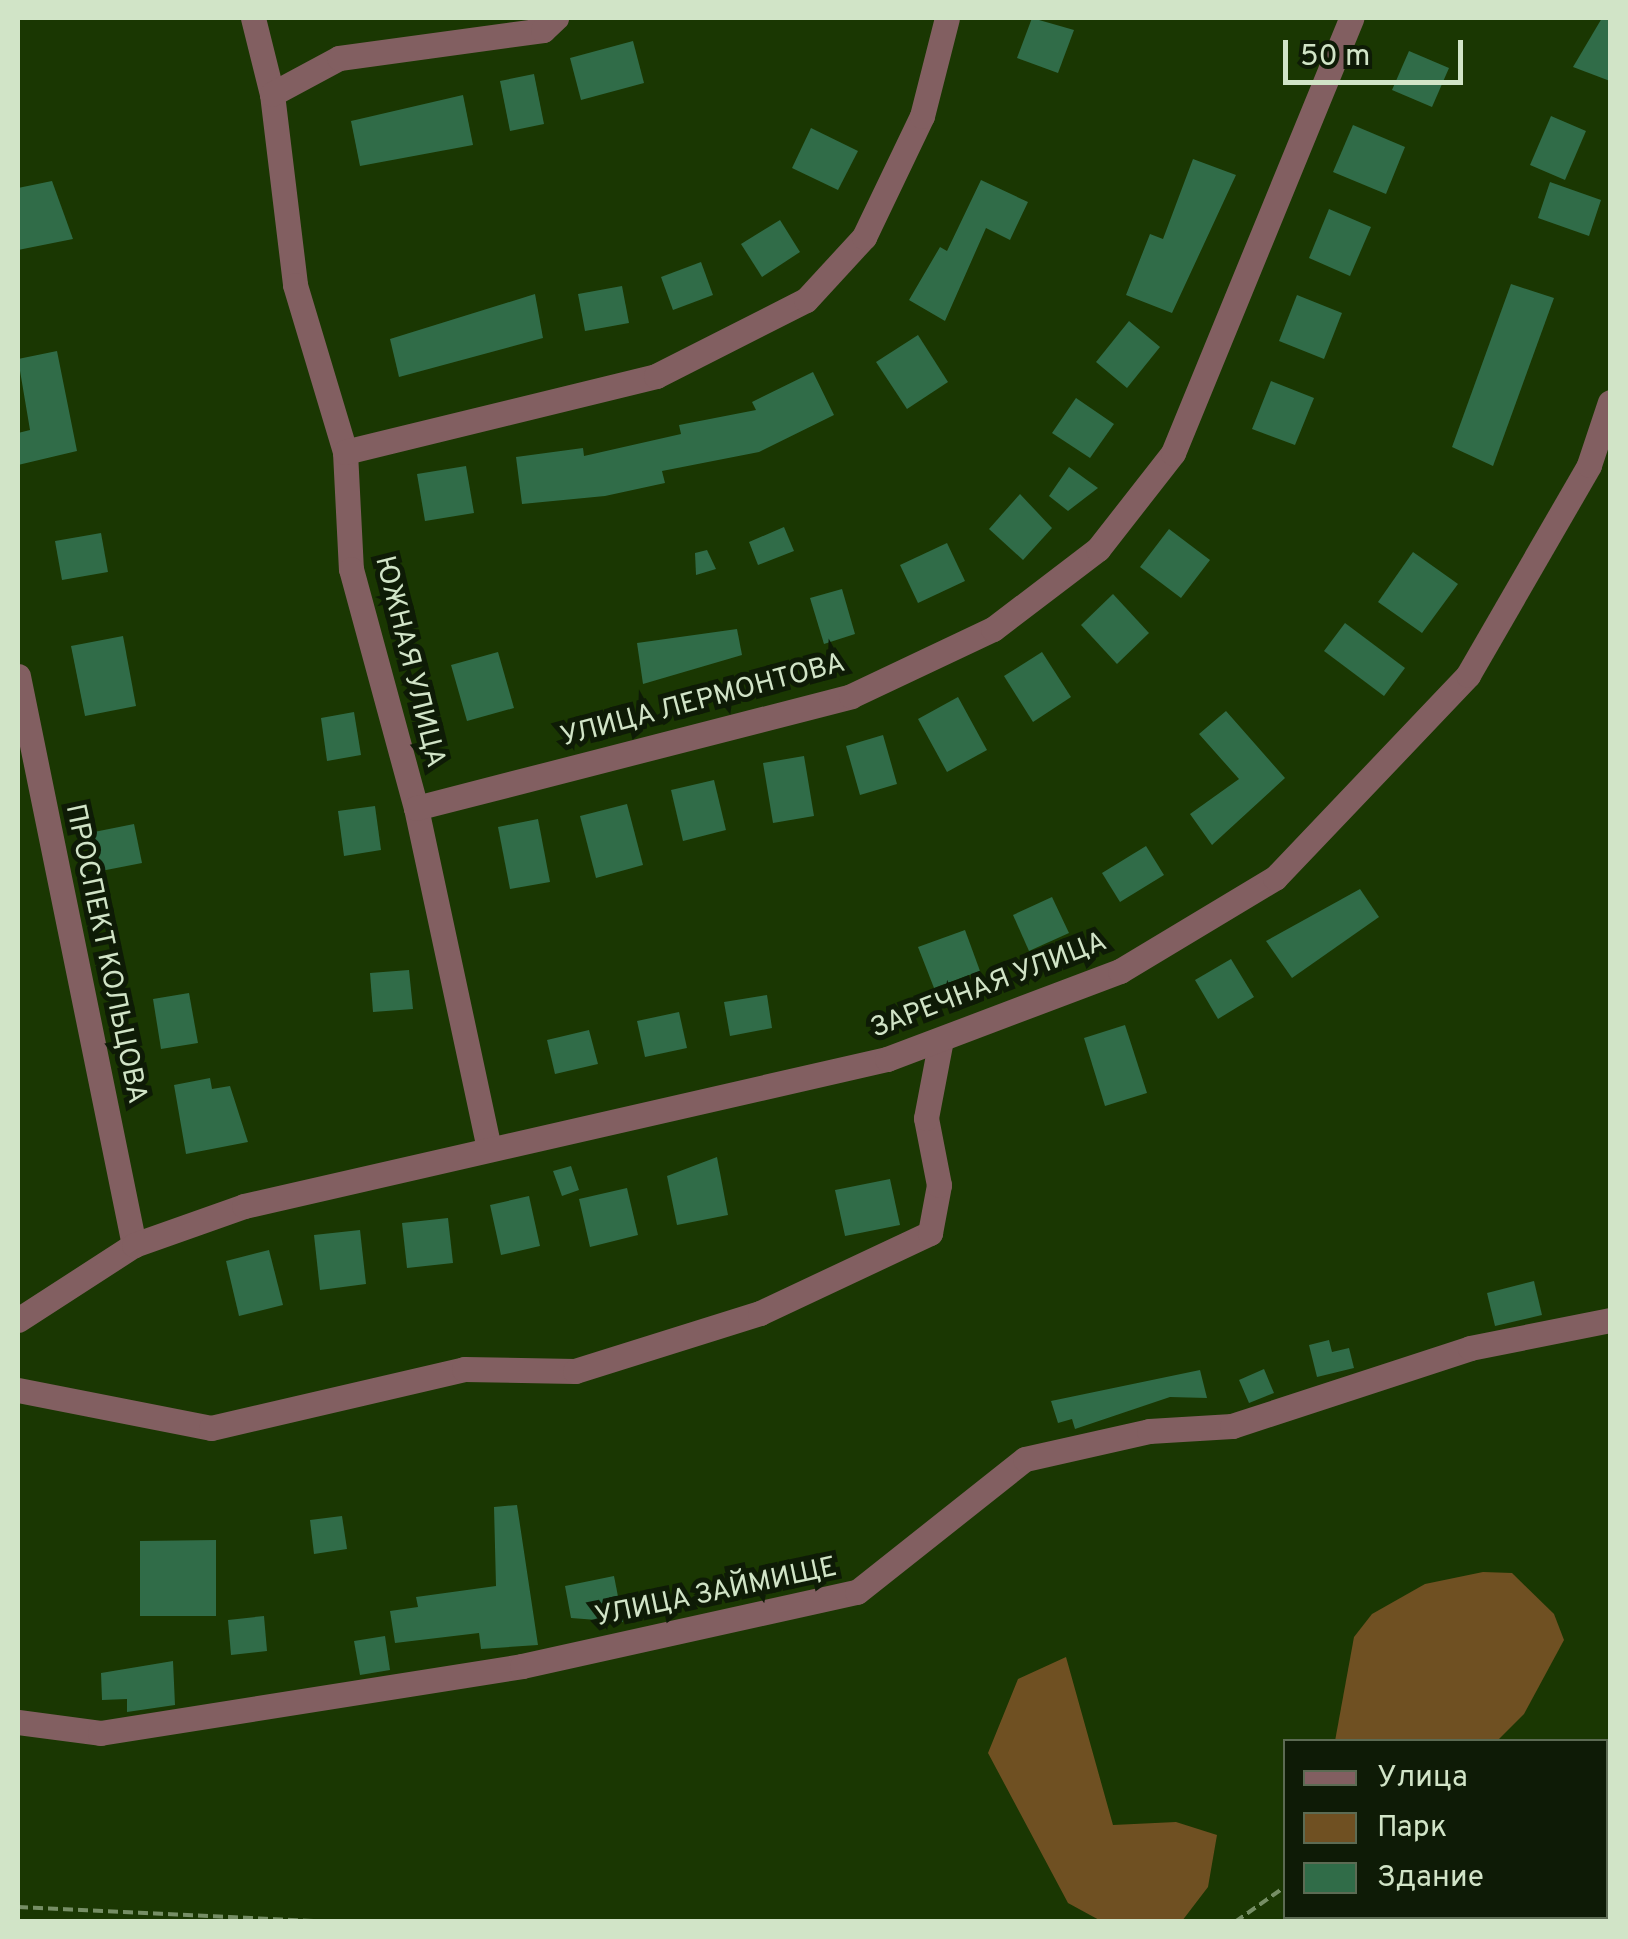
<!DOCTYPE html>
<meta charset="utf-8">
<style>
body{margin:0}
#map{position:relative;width:1628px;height:1939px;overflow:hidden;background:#1a3702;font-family:Overpass,sans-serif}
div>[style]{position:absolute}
.green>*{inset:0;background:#6f5022}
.building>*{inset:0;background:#306c48}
.path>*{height:4px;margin-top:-2px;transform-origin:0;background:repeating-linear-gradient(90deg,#768e65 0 10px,transparent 0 15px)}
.minor>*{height:25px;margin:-12.5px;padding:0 12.5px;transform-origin:12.5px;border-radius:12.5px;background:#825f61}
.tertiary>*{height:25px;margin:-12.5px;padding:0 12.5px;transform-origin:12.5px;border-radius:12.5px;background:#825f61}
span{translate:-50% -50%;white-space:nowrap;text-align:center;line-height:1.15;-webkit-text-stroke:10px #0e1b06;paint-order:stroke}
.street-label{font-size:28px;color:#d1e4c7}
.frame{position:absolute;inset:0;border:20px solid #d1e4c7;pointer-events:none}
.legend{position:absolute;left:1283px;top:1739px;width:325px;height:180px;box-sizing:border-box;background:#0e1b06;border:2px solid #5c6b53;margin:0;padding:12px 18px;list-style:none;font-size:30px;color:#d1e4c7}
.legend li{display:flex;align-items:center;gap:20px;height:50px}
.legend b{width:50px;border:2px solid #5c6b53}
.scale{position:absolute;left:1283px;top:40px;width:180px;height:45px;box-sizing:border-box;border:5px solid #d1e4c7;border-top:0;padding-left:12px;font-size:30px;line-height:35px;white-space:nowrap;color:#d1e4c7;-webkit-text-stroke:8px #0e1b06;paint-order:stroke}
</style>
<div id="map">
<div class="green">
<i style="clip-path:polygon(1483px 1572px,1512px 1573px,1554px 1614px,1564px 1640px,1524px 1714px,1497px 1741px,1335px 1741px,1354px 1637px,1372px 1614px,1425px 1584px)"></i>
<i style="clip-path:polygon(1066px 1657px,1113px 1825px,1176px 1822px,1217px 1835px,1208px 1887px,1182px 1921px,1101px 1921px,1068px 1903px,988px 1753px,1018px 1679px)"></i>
</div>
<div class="building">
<i style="clip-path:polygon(1032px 18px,1074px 30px,1058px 73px,1017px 58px)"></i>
<i style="clip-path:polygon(1602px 18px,1610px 18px,1610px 81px,1573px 67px)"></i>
<i style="clip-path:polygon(633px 41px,644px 83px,581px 100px,570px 58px)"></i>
<i style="clip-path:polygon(1409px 51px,1449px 68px,1432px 107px,1392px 90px)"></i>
<i style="clip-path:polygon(534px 74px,544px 124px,510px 131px,500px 81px)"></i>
<i style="clip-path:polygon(463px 95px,473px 145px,360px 166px,351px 121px)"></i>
<i style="clip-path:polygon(1551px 116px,1586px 131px,1565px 180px,1530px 165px)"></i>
<i style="clip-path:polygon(1353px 125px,1405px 147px,1386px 194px,1333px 172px)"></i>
<i style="clip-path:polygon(811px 128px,858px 151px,838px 190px,792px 168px)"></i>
<i style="clip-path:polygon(1193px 159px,1236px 175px,1172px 313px,1126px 295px,1150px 234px,1163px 239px)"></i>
<i style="clip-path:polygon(981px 180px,1028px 202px,1010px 240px,986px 228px,945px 321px,909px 300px,940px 247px,947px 251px)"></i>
<i style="clip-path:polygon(52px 181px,73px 239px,18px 250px,18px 188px)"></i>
<i style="clip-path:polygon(1550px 182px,1601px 200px,1589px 236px,1538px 218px)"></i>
<i style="clip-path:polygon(1329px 209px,1371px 227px,1350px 276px,1309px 258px)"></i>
<i style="clip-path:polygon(780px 220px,800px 252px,762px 277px,741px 244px)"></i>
<i style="clip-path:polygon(701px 262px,713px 295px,673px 310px,661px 277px)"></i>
<i style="clip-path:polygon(1511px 284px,1554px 298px,1493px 466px,1452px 447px)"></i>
<i style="clip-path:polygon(622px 286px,629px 323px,585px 331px,578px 294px)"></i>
<i style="clip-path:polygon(535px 294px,543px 338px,399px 377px,390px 339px)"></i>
<i style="clip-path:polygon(1297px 295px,1342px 313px,1324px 359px,1279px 341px)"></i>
<i style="clip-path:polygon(1129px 321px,1160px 347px,1127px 388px,1096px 362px)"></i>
<i style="clip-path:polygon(918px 335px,948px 382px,907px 409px,876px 362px)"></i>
<i style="clip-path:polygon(57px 351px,77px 451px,18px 465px,18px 433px,30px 430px,18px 359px)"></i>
<i style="clip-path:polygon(813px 372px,834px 415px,759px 452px,662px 471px,665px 483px,605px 496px,522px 504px,516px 457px,583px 448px,584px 456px,681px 434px,679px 425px,756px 410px,752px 402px)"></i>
<i style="clip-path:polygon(1271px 381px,1314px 398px,1295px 445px,1252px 429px)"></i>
<i style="clip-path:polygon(1076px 398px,1114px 424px,1090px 458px,1052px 433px)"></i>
<i style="clip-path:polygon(466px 466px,474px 513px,425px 521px,417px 474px)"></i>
<i style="clip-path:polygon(1069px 467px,1098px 488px,1068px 511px,1049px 496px)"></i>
<i style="clip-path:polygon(1020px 494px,1052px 528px,1023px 560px,989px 529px)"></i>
<i style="clip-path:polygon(784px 527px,794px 551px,758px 565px,749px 542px)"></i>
<i style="clip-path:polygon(1169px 529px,1210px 560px,1181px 598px,1140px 567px)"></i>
<i style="clip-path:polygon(101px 533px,108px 572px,62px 580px,55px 541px)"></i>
<i style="clip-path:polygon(947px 543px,965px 581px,918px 603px,900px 565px)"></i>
<i style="clip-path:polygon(707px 550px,716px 569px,696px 575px,695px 553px)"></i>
<i style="clip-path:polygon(1413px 552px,1458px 584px,1422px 633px,1378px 602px)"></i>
<i style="clip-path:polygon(842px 589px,855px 634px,824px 644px,810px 598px)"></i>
<i style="clip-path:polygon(1113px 594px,1149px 633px,1117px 664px,1081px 625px)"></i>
<i style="clip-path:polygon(1345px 623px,1405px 668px,1384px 696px,1324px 651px)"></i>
<i style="clip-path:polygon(737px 629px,742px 655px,643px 684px,637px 643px)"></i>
<i style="clip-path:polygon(123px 636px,136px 706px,85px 716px,71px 646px)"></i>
<i style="clip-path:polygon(498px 652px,514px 708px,467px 721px,451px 665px)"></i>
<i style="clip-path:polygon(1042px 652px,1071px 697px,1033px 722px,1004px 676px)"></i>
<i style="clip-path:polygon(958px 697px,987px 750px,947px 772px,918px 719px)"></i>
<i style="clip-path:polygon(1226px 711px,1285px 778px,1212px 845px,1190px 814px,1239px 779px,1199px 734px)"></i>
<i style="clip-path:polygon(354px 712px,361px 755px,327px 761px,321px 718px)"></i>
<i style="clip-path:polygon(883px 735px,897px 784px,860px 795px,846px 746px)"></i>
<i style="clip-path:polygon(804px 756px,814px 816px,773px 823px,763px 763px)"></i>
<i style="clip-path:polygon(714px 780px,726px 830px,683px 841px,671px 790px)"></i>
<i style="clip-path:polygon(627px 804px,643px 865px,596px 878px,580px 816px)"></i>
<i style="clip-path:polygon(375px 806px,381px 850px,344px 856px,338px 811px)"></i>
<i style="clip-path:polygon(538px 819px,550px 882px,510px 889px,498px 827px)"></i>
<i style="clip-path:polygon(134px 824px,142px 863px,101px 871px,94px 832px)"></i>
<i style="clip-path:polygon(1146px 846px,1164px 875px,1120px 902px,1102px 873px)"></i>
<i style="clip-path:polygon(1360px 889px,1379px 917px,1292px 978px,1266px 941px)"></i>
<i style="clip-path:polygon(1052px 897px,1069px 933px,1029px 951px,1013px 915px)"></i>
<i style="clip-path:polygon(965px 930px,980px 971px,934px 988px,918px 947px)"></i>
<i style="clip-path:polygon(1231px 959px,1254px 997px,1218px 1019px,1195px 980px)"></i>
<i style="clip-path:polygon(409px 970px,413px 1009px,373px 1012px,370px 973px)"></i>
<i style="clip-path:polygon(189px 993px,198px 1043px,161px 1049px,153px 999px)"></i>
<i style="clip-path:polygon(767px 995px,772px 1028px,730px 1036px,724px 1002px)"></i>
<i style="clip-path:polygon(679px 1012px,687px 1048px,645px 1057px,637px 1021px)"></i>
<i style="clip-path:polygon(1125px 1025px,1147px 1093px,1105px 1106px,1084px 1038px)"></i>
<i style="clip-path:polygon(589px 1030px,598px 1064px,555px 1074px,547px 1040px)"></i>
<i style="clip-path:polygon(210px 1078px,212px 1089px,230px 1086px,248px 1142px,186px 1154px,174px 1085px)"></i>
<i style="clip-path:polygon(717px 1157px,728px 1215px,677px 1225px,667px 1176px)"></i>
<i style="clip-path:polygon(571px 1166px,579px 1190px,562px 1196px,553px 1171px)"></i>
<i style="clip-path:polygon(890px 1179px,900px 1225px,845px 1236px,835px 1190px)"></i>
<i style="clip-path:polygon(627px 1188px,638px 1235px,590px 1247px,579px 1199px)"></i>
<i style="clip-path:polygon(529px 1196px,540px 1246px,501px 1255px,490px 1205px)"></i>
<i style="clip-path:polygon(448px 1218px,453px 1263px,407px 1268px,402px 1223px)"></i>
<i style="clip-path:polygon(360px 1230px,366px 1284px,320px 1290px,314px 1235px)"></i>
<i style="clip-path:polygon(269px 1250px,283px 1305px,239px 1316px,226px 1261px)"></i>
<i style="clip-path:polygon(1534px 1281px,1542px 1315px,1495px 1326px,1487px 1293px)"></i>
<i style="clip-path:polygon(1329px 1340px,1332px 1352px,1349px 1348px,1354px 1368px,1317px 1377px,1309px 1345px)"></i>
<i style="clip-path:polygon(1264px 1369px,1274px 1393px,1249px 1403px,1239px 1380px)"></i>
<i style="clip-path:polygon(1200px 1370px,1207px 1398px,1170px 1397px,1075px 1429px,1072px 1419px,1058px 1423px,1051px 1401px)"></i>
<i style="clip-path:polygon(517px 1505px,538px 1645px,481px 1649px,479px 1633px,395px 1643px,390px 1611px,418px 1607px,416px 1597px,496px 1586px,494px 1507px)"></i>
<i style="clip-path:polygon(342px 1516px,347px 1549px,314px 1554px,310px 1520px)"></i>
<i style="clip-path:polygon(216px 1540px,216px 1616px,140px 1616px,140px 1541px)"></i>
<i style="clip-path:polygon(614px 1576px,623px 1622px,571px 1618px,565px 1586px)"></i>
<i style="clip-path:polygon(264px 1616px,267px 1651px,231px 1655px,228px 1620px)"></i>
<i style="clip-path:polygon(385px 1636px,390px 1670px,360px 1675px,354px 1641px)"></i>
<i style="clip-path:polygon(173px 1661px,175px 1705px,127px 1712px,127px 1699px,102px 1700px,101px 1673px)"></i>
</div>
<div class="path">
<i style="left:1606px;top:1749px;width:5px;rotate:-37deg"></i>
<i style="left:18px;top:1907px;width:323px;rotate:2.7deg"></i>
<i style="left:1235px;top:1922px;width:62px;rotate:-35.2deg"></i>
</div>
<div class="minor">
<i style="left:253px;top:18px;width:78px;rotate:76deg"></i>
<i style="left:272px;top:94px;width:192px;rotate:83.1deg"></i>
<i style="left:295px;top:285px;width:174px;rotate:73.3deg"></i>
<i style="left:345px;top:452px;width:117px;rotate:87.1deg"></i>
<i style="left:351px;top:569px;width:248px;rotate:74.8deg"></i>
<i style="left:416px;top:808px;width:344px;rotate:77.9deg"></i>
<i style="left:272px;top:94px;width:76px;rotate:-28.2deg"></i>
<i style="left:339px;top:58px;width:206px;rotate:-7.8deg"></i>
<i style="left:543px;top:30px;width:18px;rotate:-43deg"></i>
<i style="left:345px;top:452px;width:320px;rotate:-13.7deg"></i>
<i style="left:656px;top:376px;width:168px;rotate:-26.9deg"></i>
<i style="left:806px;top:300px;width:86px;rotate:-47.4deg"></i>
<i style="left:864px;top:237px;width:134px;rotate:-64.4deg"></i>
<i style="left:922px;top:116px;width:101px;rotate:-75.7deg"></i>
<i style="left:18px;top:676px;width:581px;rotate:78.48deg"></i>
<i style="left:416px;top:808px;width:449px;rotate:-14.4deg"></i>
<i style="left:851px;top:696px;width:157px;rotate:-25.3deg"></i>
<i style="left:993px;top:629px;width:132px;rotate:-37.3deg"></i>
<i style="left:1098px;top:549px;width:122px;rotate:-52deg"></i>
<i style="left:1173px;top:453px;width:470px;rotate:-67.7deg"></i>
<i style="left:18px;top:1390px;width:197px;rotate:11.1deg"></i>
<i style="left:211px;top:1428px;width:260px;rotate:-13.1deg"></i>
<i style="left:464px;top:1369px;width:111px;rotate:1deg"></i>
<i style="left:575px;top:1371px;width:194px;rotate:-17.4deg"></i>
<i style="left:760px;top:1313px;width:188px;rotate:-25.2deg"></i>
<i style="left:930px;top:1233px;width:49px;rotate:-79.4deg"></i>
<i style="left:939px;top:1185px;width:68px;rotate:-101deg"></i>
<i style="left:926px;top:1118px;width:80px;rotate:-79.2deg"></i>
<i style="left:18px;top:1722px;width:83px;rotate:7.6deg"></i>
<i style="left:100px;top:1733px;width:427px;rotate:-9deg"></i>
<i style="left:522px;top:1666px;width:343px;rotate:-12.5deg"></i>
<i style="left:857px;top:1592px;width:214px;rotate:-38.4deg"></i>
<i style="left:1025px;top:1459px;width:127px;rotate:-12.7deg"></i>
<i style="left:1149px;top:1431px;width:83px;rotate:-3.4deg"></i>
<i style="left:1232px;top:1426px;width:250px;rotate:-18.1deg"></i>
<i style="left:1470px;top:1348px;width:143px;rotate:-11.3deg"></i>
</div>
<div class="tertiary">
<i style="left:18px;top:1320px;width:138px;rotate:-32.9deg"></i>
<i style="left:134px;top:1245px;width:117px;rotate:-19.5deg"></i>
<i style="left:244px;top:1206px;width:660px;rotate:-12.88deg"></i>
<i style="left:887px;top:1059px;width:249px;rotate:-20.7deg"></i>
<i style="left:1120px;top:971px;width:181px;rotate:-31deg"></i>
<i style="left:1275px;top:878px;width:280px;rotate:-46.4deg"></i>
<i style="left:1468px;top:675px;width:242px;rotate:-60deg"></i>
<i style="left:1589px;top:465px;width:66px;rotate:-71.6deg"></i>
</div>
<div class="street-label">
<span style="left:409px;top:662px;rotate:76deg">ЮЖНАЯ УЛИЦА</span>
<span style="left:703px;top:701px;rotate:-15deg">УЛИЦА ЛЕРМОНТОВА</span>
<span style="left:105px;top:954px;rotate:78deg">ПРОСПЕКТ КОЛЬЦОВА</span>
<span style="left:989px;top:986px;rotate:-21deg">ЗАРЕЧНАЯ УЛИЦА</span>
<span style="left:716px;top:1593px;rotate:-12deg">УЛИЦА ЗАЙМИЩЕ</span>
</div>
<div class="frame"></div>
<ul class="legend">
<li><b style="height:12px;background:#825f61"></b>Улица</li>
<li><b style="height:28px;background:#6f5022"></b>Парк</li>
<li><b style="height:28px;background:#306c48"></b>Здание</li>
</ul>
<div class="scale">50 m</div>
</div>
